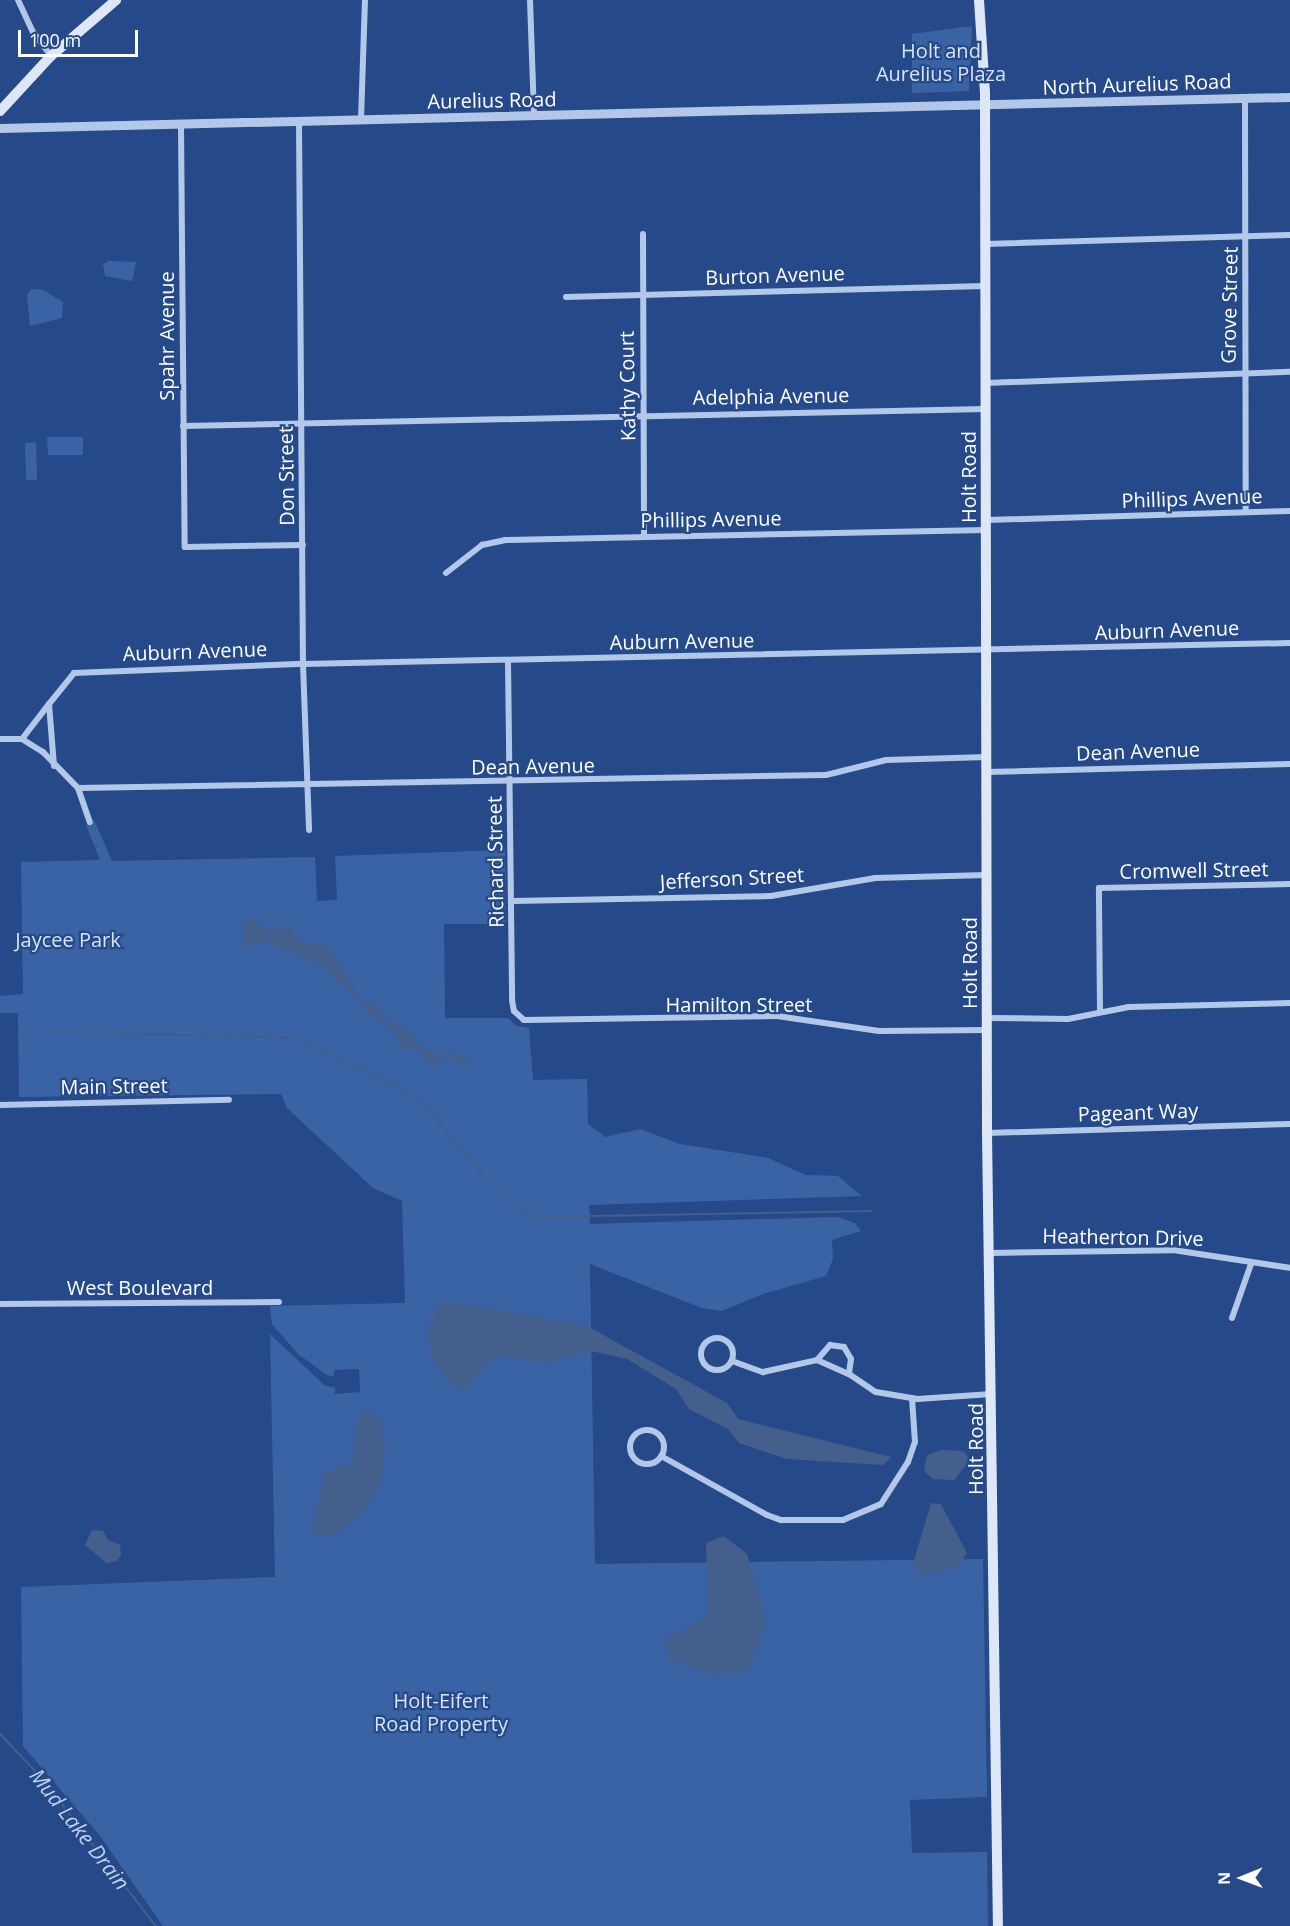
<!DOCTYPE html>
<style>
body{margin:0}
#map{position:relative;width:1290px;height:1926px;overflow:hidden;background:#264a89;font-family:"Open Sans",sans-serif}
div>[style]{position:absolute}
.green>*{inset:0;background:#3a63a6}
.water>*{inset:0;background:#455f8c}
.stream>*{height:2px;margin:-1px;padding:0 1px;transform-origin:1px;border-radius:1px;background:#455f8c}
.minor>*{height:6px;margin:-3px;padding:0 3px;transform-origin:3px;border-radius:3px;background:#b3c8e9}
.minor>.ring{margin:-3px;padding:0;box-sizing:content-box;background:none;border:6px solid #b3c8e9;border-radius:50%}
.tertiary>*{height:9px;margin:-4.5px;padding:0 4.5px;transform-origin:4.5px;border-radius:4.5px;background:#b3c8e9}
.secondary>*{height:10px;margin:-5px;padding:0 5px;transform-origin:5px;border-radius:5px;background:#dde7f8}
span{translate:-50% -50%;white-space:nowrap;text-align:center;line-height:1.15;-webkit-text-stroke:4.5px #264a89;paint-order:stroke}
.park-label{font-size:20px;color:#d7e3f7}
.street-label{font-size:20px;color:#fff}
.water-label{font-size:21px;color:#bed2f1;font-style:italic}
.north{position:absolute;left:1212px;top:1848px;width:60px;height:60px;-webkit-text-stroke:4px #264a89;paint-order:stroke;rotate:269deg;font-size:16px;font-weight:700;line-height:24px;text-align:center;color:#fff}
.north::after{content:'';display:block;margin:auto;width:21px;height:27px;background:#fff;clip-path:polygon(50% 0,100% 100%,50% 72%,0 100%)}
.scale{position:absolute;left:18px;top:30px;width:120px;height:27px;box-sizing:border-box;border:3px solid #fff;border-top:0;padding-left:8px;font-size:18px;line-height:21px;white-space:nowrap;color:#fff;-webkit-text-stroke:4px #264a89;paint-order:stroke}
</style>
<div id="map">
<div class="green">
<i style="clip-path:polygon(972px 26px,969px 91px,912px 93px,912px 34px)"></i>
<i style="clip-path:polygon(109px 261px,136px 262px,132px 281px,105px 276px,103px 264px)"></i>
<i style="clip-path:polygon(31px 289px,43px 290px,63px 302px,62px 318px,30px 326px,27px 296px)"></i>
<i style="clip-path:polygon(47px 437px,83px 437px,83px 455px,48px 455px)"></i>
<i style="clip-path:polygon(36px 442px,37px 480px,26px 480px,25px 443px)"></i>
<i style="clip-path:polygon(94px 820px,112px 861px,315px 857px,317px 901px,337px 900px,335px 856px,505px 850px,506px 924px,444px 924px,445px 1018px,508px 1018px,516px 1026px,529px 1028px,533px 1080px,587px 1079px,588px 1124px,605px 1137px,640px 1129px,680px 1144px,768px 1158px,805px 1175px,838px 1176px,862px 1196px,589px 1205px,590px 1224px,837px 1217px,855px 1223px,861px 1231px,832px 1240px,833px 1259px,826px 1276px,763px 1294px,722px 1311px,702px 1308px,590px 1264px,595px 1564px,983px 1559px,987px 1797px,910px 1800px,912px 1853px,987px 1852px,988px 1926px,163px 1926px,100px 1836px,23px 1746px,21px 1587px,275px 1577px,270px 1334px,324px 1385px,335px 1388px,335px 1394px,360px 1392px,359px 1369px,334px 1370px,334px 1377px,327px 1375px,298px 1354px,272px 1324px,270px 1306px,405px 1303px,402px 1201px,373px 1188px,287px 1108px,281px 1094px,19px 1097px,18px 1013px,0 1013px,0 996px,23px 994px,21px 862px,100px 860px,86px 825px)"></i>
</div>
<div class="water">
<i style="clip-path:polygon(250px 916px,263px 928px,279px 930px,286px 925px,293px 928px,300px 941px,328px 946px,355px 992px,366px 1003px,377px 1005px,381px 1018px,408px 1030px,418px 1044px,433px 1055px,456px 1053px,468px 1061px,472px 1068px,448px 1056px,431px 1066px,420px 1051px,400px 1047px,396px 1033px,375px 1017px,369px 1018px,365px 1006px,320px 964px,264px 941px,248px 947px,244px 944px,242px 928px)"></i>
<i style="clip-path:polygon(456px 1303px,587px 1326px,727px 1403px,738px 1419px,891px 1457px,883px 1465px,787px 1459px,739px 1443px,728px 1429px,689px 1409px,676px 1389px,627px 1359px,591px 1351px,547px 1363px,498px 1356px,484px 1366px,468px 1387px,454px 1388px,431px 1357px,428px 1327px,438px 1305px)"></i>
<i style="clip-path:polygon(369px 1411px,380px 1419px,385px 1443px,382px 1480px,368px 1506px,346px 1527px,332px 1536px,315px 1536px,312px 1522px,325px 1475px,336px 1467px,352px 1464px,359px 1414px)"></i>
<i style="clip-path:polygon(941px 1450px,964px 1451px,970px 1460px,954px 1480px,933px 1479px,924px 1471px,927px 1455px)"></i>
<i style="clip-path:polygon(931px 1503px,941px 1504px,967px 1553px,958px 1567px,926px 1575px,912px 1567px)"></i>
<i style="clip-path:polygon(92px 1530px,103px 1531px,108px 1540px,120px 1545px,121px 1555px,117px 1561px,107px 1563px,85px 1545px)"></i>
<i style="clip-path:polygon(724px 1536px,747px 1554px,766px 1619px,748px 1670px,716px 1675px,670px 1660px,664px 1640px,708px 1617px,706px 1543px)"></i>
</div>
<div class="stream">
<i style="left:44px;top:1031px;width:252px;rotate:1.6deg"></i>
<i style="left:296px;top:1038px;width:116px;rotate:25.5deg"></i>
<i style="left:401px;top:1088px;width:28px;rotate:35deg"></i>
<i style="left:424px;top:1104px;width:97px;rotate:50.4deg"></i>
<i style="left:497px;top:1190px;width:30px;rotate:42deg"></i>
<i style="left:519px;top:1210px;width:17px;rotate:25deg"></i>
<i style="left:534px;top:1217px;width:338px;rotate:-1deg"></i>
<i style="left:0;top:1734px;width:58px;rotate:46.4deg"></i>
<i style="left:40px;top:1776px;width:190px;rotate:52.3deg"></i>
</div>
<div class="minor">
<i style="left:18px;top:0;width:35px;rotate:65deg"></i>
<i style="left:33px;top:32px;width:30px;rotate:53deg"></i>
<i style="left:530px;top:0;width:116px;rotate:88deg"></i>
<i style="left:1245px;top:99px;width:413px;rotate:89.9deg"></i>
<i style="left:361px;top:120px;width:120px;rotate:-88.1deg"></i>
<i style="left:299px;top:122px;width:542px;rotate:89.58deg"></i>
<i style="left:303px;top:664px;width:166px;rotate:87.9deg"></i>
<i style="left:181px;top:126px;width:421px;rotate:89.5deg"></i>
<i style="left:185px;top:547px;width:118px;rotate:-1deg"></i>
<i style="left:643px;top:234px;width:303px;rotate:89.8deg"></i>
<i style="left:986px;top:244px;width:304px;rotate:-1.7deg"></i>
<i style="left:566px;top:297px;width:419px;rotate:-1.5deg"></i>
<i style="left:986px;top:383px;width:304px;rotate:-2.1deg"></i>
<i style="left:183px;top:426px;width:803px;rotate:-1.21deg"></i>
<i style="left:987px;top:520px;width:303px;rotate:-1.7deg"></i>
<i style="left:446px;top:573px;width:46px;rotate:-37.9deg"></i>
<i style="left:482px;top:545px;width:24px;rotate:-12deg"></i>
<i style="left:505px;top:540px;width:481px;rotate:-1.2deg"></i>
<i style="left:508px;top:661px;width:339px;rotate:89.3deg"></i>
<i style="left:512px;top:1000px;width:11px;rotate:80deg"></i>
<i style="left:514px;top:1011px;width:13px;rotate:42deg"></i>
<i style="left:524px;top:1020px;width:253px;rotate:-0.9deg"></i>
<i style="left:777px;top:1016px;width:103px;rotate:8.4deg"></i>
<i style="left:879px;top:1031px;width:109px;rotate:-0.5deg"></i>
<i style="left:0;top:739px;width:22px"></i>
<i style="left:22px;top:739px;width:25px;rotate:32deg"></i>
<i style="left:43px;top:752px;width:50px;rotate:45.8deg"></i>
<i style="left:78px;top:788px;width:36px;rotate:71deg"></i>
<i style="left:22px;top:739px;width:44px;rotate:-52.4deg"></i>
<i style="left:54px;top:766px;width:62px;rotate:-94.6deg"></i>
<i style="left:49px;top:704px;width:40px;rotate:-51deg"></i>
<i style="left:74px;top:673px;width:229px;rotate:-2.3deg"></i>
<i style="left:303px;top:664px;width:987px;rotate:-1.22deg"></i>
<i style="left:987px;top:772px;width:303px;rotate:-1.5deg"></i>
<i style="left:78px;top:788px;width:748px;rotate:-1deg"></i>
<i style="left:826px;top:775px;width:62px;rotate:-14deg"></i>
<i style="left:886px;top:760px;width:101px;rotate:-1.7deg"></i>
<i style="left:513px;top:901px;width:258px;rotate:-1.1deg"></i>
<i style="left:771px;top:896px;width:106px;rotate:-9.8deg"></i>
<i style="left:875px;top:878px;width:112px;rotate:-1.5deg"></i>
<i style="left:1100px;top:1012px;width:124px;rotate:-90.5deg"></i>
<i style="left:1099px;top:888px;width:191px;rotate:-1.2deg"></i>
<i style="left:988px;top:1018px;width:80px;rotate:0.7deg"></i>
<i style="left:1068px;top:1019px;width:62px;rotate:-11.1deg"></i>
<i style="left:1129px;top:1007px;width:161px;rotate:-1.4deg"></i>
<i style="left:0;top:1105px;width:229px;rotate:-1.3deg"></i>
<i style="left:987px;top:1133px;width:303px;rotate:-1.7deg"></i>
<i style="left:990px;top:1253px;width:183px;rotate:-0.9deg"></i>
<i style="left:1173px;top:1250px;width:118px;rotate:8.7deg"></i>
<i style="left:0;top:1304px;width:279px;rotate:-0.4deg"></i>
<i style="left:1232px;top:1318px;width:57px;rotate:-70.6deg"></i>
<i class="ring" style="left:701px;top:1338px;width:26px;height:26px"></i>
<i style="left:817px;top:1360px;width:20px;rotate:-49deg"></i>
<i style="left:830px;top:1345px;width:14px;rotate:8deg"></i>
<i style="left:844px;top:1347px;width:14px;rotate:60deg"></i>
<i style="left:851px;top:1359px;width:15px;rotate:98deg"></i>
<i style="left:732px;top:1361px;width:33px;rotate:20deg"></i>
<i style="left:763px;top:1372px;width:55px;rotate:-12.5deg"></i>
<i style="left:817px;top:1360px;width:35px;rotate:24deg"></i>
<i style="left:849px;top:1374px;width:32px;rotate:34deg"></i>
<i style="left:876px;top:1392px;width:42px;rotate:9.7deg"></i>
<i style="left:917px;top:1399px;width:75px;rotate:-3.8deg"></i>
<i class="ring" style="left:630px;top:1430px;width:28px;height:28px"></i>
<i style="left:661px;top:1456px;width:121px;rotate:29.1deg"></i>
<i style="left:767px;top:1515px;width:15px;rotate:20deg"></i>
<i style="left:781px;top:1520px;width:62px"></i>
<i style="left:843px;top:1520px;width:41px;rotate:-22.8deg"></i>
<i style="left:881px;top:1504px;width:50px;rotate:-57.3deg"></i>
<i style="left:908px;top:1462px;width:21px;rotate:-71deg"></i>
<i style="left:915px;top:1442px;width:44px;rotate:-93.9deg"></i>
</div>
<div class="tertiary">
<i style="left:0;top:128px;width:1290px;rotate:-1.38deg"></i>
</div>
<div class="secondary">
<i style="left:979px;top:0;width:92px;rotate:86.3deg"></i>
<i style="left:985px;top:92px;width:1041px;rotate:89.89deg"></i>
<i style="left:987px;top:1133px;width:793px;rotate:89.21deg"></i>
<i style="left:0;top:111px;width:75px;rotate:-47.2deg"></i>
<i style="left:51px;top:56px;width:86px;rotate:-40.7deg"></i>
</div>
<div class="park-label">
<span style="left:941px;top:62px">Holt and<br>Aurelius Plaza</span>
<span style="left:68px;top:939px">Jaycee Park</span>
<span style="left:441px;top:1712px">Holt-Eifert<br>Road Property</span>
</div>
<div class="street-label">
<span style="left:1137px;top:84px;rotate:-2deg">North Aurelius Road</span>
<span style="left:492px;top:100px;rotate:-1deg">Aurelius Road</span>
<span style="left:775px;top:275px;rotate:-2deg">Burton Avenue</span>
<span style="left:1229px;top:305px;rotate:-89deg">Grove Street</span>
<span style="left:166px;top:336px;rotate:-90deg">Spahr Avenue</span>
<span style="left:627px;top:386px;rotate:-91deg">Kathy Court</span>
<span style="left:771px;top:396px;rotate:-1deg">Adelphia Avenue</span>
<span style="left:286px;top:476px;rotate:-91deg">Don Street</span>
<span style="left:968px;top:477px;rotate:-90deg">Holt Road</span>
<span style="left:1192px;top:498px;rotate:-2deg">Phillips Avenue</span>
<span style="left:711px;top:519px;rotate:-1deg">Phillips Avenue</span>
<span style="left:1167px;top:630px;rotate:-2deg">Auburn Avenue</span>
<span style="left:682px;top:641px;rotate:-1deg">Auburn Avenue</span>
<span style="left:195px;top:651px;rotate:-2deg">Auburn Avenue</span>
<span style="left:1138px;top:751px;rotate:-2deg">Dean Avenue</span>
<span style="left:533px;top:766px;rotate:-1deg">Dean Avenue</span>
<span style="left:495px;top:862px;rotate:-91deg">Richard Street</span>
<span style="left:1194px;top:870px;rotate:-1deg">Cromwell Street</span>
<span style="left:732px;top:878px;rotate:-3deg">Jefferson Street</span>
<span style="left:969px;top:963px;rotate:-90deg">Holt Road</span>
<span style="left:739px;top:1004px">Hamilton Street</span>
<span style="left:114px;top:1086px;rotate:-1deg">Main Street</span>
<span style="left:1138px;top:1112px;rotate:-2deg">Pageant Way</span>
<span style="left:1123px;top:1237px;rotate:1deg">Heatherton Drive</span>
<span style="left:140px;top:1287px">West Boulevard</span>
<span style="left:975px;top:1449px;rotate:-90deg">Holt Road</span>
</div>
<div class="water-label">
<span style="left:80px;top:1829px;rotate:52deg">Mud Lake Drain</span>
</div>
<div class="north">N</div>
<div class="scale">100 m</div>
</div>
